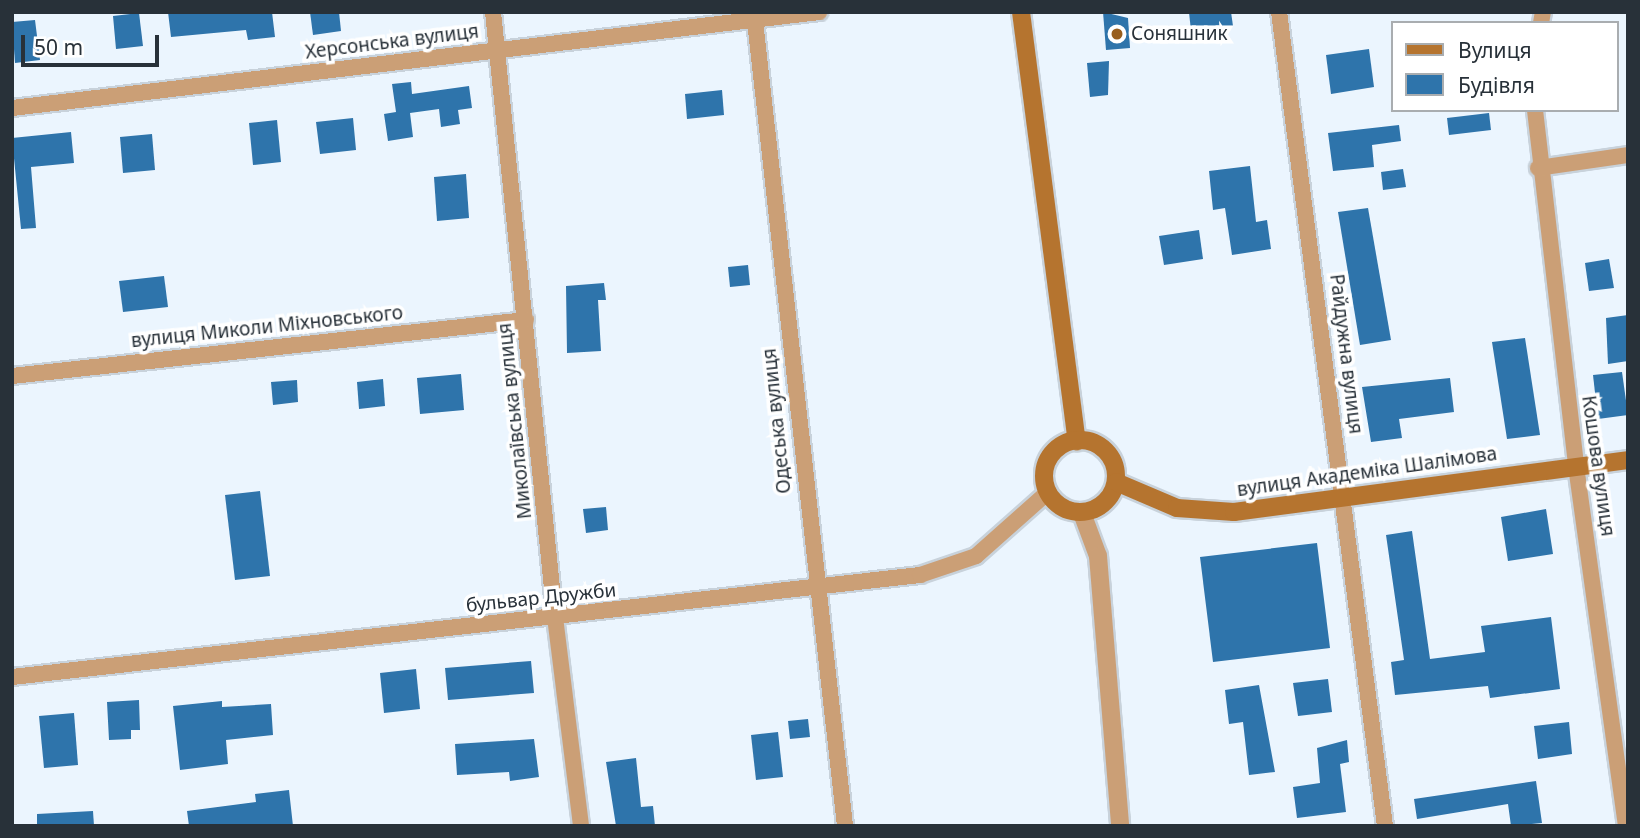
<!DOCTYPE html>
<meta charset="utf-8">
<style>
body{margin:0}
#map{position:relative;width:1640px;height:838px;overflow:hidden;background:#ebf5fe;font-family:"Noto Sans",sans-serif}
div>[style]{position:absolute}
.building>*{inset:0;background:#2e74ab}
.roads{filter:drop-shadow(2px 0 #c8d2db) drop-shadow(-2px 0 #c8d2db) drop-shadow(0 2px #c8d2db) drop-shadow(0 -2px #c8d2db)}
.minor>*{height:16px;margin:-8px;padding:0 8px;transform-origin:8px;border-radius:8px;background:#cb9f76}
.tertiary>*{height:18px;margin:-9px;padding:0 9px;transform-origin:9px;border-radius:9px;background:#cb9f76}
.secondary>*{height:18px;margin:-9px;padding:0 9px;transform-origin:9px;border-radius:9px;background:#b5742f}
.secondary>.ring{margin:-9px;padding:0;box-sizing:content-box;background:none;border:18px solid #b5742f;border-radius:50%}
.dots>*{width:19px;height:19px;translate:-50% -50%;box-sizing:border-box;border:4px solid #fff;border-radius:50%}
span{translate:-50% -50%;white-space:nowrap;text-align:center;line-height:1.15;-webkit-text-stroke:7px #fff;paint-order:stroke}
.poi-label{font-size:19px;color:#283139}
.left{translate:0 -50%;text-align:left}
.street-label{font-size:19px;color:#283139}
.frame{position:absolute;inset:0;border:14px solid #283139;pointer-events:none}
.legend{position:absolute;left:1391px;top:21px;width:228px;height:91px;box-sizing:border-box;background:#fff;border:2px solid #a9adb0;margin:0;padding:9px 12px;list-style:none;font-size:21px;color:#283139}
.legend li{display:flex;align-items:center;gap:14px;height:35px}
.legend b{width:35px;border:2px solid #a9adb0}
.scale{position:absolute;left:21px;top:35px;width:138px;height:32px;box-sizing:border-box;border:4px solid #283139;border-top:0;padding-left:9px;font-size:21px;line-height:24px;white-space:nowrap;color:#283139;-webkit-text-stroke:5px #fff;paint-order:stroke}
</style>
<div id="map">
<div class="building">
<i style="clip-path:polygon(168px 12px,272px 12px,275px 37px,248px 40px,246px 30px,171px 37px)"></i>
<i style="clip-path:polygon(310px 12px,339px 12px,341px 31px,313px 35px)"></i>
<i style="clip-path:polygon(1103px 12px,1128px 18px,1130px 48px,1106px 50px)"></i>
<i style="clip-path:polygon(1189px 12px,1231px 12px,1233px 26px,1191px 31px)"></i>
<i style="clip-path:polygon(139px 13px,143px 46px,116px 49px,113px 16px)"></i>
<i style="clip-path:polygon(35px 20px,40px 60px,15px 63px,12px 22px)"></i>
<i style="clip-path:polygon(1369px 49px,1374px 87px,1331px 94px,1326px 55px)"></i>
<i style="clip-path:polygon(1109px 61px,1108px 95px,1090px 97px,1087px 63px)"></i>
<i style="clip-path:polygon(411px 82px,412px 94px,469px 86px,472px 108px,458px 110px,460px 124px,441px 127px,439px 109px,410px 113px,413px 137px,388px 141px,384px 114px,396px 112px,392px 84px)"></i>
<i style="clip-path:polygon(722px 90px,724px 115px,687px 119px,685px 94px)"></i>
<i style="clip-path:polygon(1489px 113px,1491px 130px,1449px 135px,1447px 118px)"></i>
<i style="clip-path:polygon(353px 118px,356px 150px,320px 154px,316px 122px)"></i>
<i style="clip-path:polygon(277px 120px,281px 162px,253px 165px,249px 123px)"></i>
<i style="clip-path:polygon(1399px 125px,1401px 141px,1372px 145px,1374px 167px,1333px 171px,1328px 133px)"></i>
<i style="clip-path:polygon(71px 132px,74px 163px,31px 167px,36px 228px,21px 229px,12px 138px)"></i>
<i style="clip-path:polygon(152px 134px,155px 170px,123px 173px,120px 137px)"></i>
<i style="clip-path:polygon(1250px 166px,1256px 222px,1267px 220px,1271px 249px,1232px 255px,1225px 208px,1213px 210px,1209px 171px)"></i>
<i style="clip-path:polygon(1403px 169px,1406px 187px,1383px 190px,1381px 172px)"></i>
<i style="clip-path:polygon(466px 174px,469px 218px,437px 221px,434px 177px)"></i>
<i style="clip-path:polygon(1368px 208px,1391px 340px,1360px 345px,1338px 212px)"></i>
<i style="clip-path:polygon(1199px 230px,1203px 259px,1164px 265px,1159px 236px)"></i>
<i style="clip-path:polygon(1609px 259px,1614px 288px,1589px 291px,1585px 263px)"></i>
<i style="clip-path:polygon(748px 265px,750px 285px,730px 287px,728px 267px)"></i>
<i style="clip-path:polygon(164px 276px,168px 307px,123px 312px,119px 281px)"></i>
<i style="clip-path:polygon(604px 283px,606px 300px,598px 300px,601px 351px,567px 353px,566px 286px)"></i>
<i style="clip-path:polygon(1628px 315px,1628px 361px,1608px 364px,1606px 318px)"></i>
<i style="clip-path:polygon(1525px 338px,1540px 435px,1507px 439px,1492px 342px)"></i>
<i style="clip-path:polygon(1622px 372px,1628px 415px,1598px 419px,1593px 375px)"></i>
<i style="clip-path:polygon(461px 374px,464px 410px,420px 414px,417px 378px)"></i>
<i style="clip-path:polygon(1450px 378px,1454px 412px,1399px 419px,1402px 438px,1371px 442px,1362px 387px)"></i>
<i style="clip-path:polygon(383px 379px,385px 406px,359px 409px,357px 382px)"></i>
<i style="clip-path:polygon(297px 380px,298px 402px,273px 405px,271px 382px)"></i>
<i style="clip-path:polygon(260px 491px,270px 576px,235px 580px,225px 495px)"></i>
<i style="clip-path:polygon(606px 507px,608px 530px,586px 533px,583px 509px)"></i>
<i style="clip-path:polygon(1546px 509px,1553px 554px,1508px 561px,1501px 517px)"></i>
<i style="clip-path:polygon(1412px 531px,1430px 659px,1485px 652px,1481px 626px,1551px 617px,1560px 689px,1490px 698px,1488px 686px,1395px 695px,1391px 662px,1404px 660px,1386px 535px)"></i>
<i style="clip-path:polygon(1317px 543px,1330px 648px,1213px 662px,1200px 557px)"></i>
<i style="clip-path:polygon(531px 661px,534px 693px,448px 700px,445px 668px)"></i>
<i style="clip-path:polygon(416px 669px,420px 709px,384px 713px,380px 673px)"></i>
<i style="clip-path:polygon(1328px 679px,1332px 712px,1298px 716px,1293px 683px)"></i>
<i style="clip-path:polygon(1259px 685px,1275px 772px,1249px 775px,1243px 722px,1229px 724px,1225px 690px)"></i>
<i style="clip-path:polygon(139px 700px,140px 730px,131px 730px,131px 739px,109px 740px,107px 702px)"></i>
<i style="clip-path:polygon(222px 701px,222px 707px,271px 704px,273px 735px,226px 740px,228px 764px,180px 770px,173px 706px)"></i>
<i style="clip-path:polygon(74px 713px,78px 765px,44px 768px,39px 716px)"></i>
<i style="clip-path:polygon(808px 719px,810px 737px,790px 739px,788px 721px)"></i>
<i style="clip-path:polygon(1569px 722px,1572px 754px,1538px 759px,1534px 726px)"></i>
<i style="clip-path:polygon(778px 732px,783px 777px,756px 780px,751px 735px)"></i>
<i style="clip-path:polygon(534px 739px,539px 777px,510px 781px,509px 772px,457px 775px,455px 744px)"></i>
<i style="clip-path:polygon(1347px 740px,1349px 762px,1340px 764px,1346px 812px,1297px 818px,1293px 787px,1320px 783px,1317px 748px)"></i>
<i style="clip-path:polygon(636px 758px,641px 807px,653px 806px,655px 826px,616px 826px,606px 762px)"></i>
<i style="clip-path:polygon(1536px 781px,1542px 823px,1511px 826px,1508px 804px,1417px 819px,1414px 799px)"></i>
<i style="clip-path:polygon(289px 790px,293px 826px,189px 826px,187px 811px,256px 802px,255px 794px)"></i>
<i style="clip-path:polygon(93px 811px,94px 826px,37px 826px,37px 814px)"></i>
</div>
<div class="roads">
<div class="minor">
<i style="left:493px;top:12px;width:608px;rotate:84.15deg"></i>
<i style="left:555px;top:617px;width:211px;rotate:82.9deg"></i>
<i style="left:754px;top:12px;width:819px;rotate:83.62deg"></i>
<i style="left:1279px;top:12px;width:821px;rotate:82.58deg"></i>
<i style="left:1541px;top:23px;width:11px;rotate:-80deg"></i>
<i style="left:12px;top:108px;width:813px;rotate:-6.78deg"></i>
<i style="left:1535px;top:110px;width:358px;rotate:83.4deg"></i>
<i style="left:1576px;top:466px;width:363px;rotate:82.1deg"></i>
<i style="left:1538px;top:168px;width:91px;rotate:-8.2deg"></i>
<i style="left:12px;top:376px;width:517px;rotate:-6.22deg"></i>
<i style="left:12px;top:677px;width:914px;rotate:-6.41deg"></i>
<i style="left:920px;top:575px;width:59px;rotate:-18.7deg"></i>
<i style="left:976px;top:556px;width:96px;rotate:-41.6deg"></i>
</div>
<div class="tertiary">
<i style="left:1082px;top:513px;width:46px;rotate:69.6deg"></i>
<i style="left:1098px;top:556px;width:271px;rotate:85.3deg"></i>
</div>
<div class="secondary">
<i style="left:1021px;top:12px;width:433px;rotate:82.6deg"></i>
<i class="ring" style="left:1044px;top:440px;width:54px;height:54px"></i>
<i style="left:1116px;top:482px;width:66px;rotate:23.1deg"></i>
<i style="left:1177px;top:508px;width:57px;rotate:4deg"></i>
<i style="left:1234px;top:512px;width:397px;rotate:-7.5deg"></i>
</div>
</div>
<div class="dots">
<i style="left:1117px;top:34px;background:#985e1d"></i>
</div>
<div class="poi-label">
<span class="left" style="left:1131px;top:34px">Соняшник</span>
</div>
<div class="street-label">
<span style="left:392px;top:42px;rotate:-7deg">Херсонська вулиця</span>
<span style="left:267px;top:327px;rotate:-6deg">вулиця Миколи Міхновського</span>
<span style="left:1346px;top:354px;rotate:83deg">Райдужна вулиця</span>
<span style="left:515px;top:421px;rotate:-96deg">Миколаївська вулиця</span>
<span style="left:777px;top:421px;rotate:-96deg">Одеська вулиця</span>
<span style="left:1598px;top:466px;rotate:82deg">Кошова вулиця</span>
<span style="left:1367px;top:472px;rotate:-8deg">вулиця Академіка Шалімова</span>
<span style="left:541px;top:598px;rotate:-6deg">бульвар Дружби</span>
</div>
<div class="frame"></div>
<ul class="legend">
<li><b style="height:9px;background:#b5742f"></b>Вулиця</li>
<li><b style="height:19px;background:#2e74ab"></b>Будівля</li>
</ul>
<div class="scale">50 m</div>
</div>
